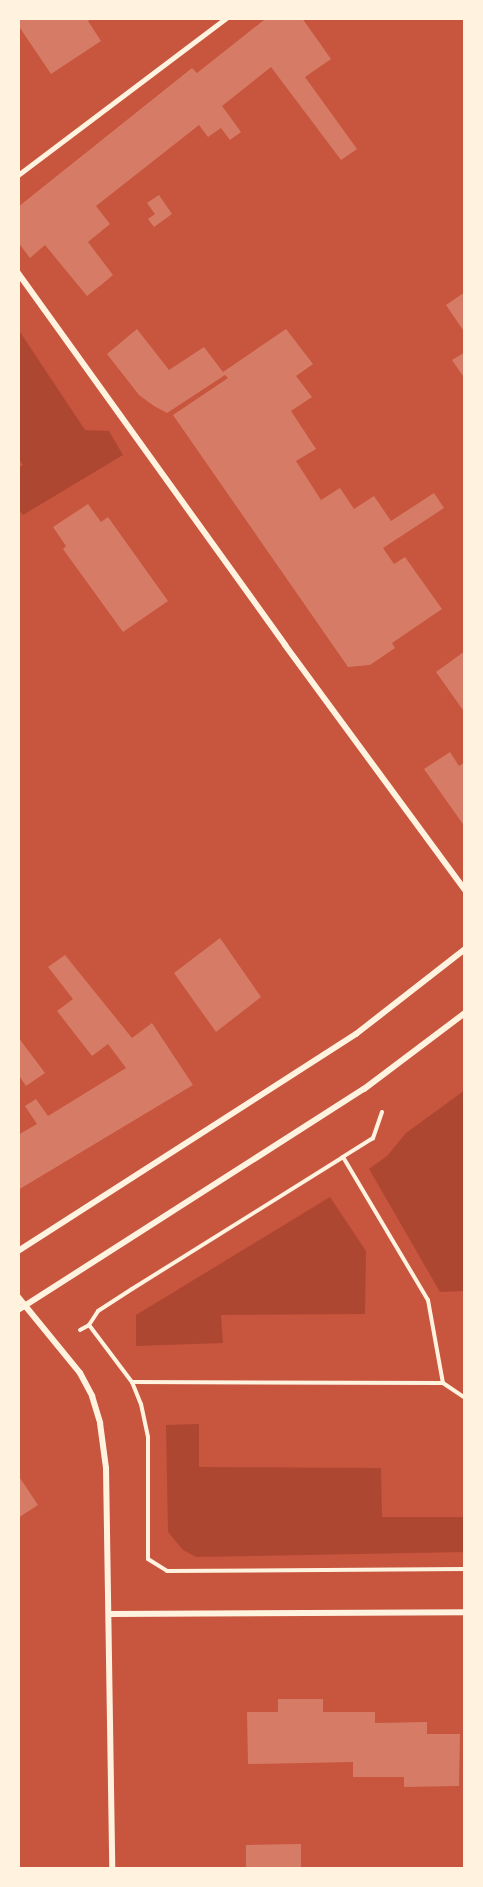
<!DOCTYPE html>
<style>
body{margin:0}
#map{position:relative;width:483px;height:1887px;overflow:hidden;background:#c8553d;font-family:"Libre Baskerville",serif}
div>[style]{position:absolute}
.green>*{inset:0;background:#ae4732}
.building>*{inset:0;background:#d67c66}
.path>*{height:4px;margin:-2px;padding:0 2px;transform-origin:2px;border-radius:2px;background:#fff3e0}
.service>*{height:4.5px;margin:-2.25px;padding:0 2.25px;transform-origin:2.25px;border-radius:2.25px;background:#fff3e0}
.minor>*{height:6px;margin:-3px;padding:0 3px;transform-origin:3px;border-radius:3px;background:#fff3e0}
span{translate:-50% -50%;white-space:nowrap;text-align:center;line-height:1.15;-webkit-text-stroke:6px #fff3e0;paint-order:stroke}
.frame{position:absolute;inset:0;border:20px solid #fff3e0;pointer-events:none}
</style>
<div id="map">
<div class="green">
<i style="clip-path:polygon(18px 329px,85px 430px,109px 431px,123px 455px,23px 515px,18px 509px,18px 468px,23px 465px,18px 458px)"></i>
<i style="clip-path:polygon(465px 1090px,465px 1291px,440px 1292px,369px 1169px,387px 1156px,406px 1133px)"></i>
<i style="clip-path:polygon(330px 1197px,366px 1251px,365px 1314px,221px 1315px,223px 1343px,136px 1346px,136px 1315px)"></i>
<i style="clip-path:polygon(199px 1424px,199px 1467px,381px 1468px,382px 1517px,465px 1517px,465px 1552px,196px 1557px,183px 1550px,168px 1532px,166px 1425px)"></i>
</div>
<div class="building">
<i style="clip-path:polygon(18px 18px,92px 18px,88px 21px,101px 41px,51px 74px,18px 25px)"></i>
<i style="clip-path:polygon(262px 18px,302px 18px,331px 59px,305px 77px,357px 149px,341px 160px,271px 67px,222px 106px,241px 132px,230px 140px,221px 128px,208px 137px,199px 125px,96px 206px,110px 224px,88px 242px,113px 275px,101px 285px,87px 296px,45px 245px,30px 258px,18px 242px,18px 207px,192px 68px,197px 73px,264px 20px)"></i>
<i style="clip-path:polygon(159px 195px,172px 214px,154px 227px,148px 219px,155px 214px,147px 203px)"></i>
<i style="clip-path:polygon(465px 292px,465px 333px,446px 305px)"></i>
<i style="clip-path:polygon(137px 329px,169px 370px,204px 347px,223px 372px,286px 329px,313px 364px,296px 376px,312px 397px,291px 411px,316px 449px,296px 461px,321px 500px,340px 488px,354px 509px,374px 496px,391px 521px,434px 493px,444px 508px,383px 548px,394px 564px,405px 557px,442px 609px,392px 643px,395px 648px,370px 665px,348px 667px,173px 415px,228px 378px,225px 375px,167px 413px,154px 406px,139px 395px,107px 354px)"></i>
<i style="clip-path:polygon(465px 352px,465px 379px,452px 360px)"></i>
<i style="clip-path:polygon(88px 504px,101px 522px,108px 517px,168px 601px,123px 632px,63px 549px,66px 546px,53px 527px)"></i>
<i style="clip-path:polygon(465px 651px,465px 713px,436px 672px)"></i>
<i style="clip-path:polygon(450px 752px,459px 766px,465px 762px,465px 827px,424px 769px)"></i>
<i style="clip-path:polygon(220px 938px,261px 997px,216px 1032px,174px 973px)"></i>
<i style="clip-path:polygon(65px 955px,132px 1038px,152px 1023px,193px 1085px,18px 1190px,18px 1135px,37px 1124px,25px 1106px,36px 1099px,48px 1116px,126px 1068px,108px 1044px,92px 1056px,57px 1011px,73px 999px,48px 967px)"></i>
<i style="clip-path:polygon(18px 1037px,45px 1073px,26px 1086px,18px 1074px)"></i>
<i style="clip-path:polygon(18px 1475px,38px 1505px,18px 1518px)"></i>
<i style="clip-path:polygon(278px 1699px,323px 1699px,323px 1712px,375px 1712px,375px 1723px,427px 1722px,427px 1734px,460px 1734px,459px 1786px,404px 1787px,404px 1777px,353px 1777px,353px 1762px,248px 1764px,247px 1712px,278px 1712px)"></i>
<i style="clip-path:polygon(301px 1844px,301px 1869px,246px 1869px,246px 1845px)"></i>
</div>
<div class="path">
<i style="left:382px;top:1112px;width:28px;rotate:109deg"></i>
<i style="left:373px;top:1138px;width:36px;rotate:148deg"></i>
<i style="left:343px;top:1157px;width:166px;rotate:59.3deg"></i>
<i style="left:428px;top:1300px;width:84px;rotate:79.8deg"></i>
<i style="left:89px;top:1325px;width:17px;rotate:-57deg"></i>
<i style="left:98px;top:1311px;width:40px;rotate:-32.9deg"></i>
<i style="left:132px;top:1289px;width:249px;rotate:-32deg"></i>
<i style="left:80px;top:1330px;width:10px;rotate:-29deg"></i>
<i style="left:89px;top:1325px;width:71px;rotate:53deg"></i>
<i style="left:132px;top:1382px;width:311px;rotate:0.2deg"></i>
<i style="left:443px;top:1383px;width:27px;rotate:34deg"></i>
<i style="left:132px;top:1382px;width:24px;rotate:68deg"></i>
<i style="left:141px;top:1404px;width:34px;rotate:78deg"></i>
<i style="left:148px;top:1437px;width:122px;rotate:90deg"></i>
<i style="left:148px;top:1559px;width:22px;rotate:32deg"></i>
<i style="left:167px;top:1571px;width:298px;rotate:-0.4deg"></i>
</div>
<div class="service">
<i style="left:18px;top:175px;width:261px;rotate:-37deg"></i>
</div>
<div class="minor">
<i style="left:18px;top:273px;width:458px;rotate:54.3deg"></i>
<i style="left:285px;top:645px;width:304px;rotate:53.7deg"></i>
<i style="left:18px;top:1251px;width:402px;rotate:-32.7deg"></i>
<i style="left:356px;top:1034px;width:138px;rotate:-37.9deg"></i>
<i style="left:18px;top:1297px;width:98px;rotate:50.8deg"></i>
<i style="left:80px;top:1373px;width:26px;rotate:62deg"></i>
<i style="left:92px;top:1396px;width:28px;rotate:73deg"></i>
<i style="left:100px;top:1423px;width:45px;rotate:82.4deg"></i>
<i style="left:106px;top:1468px;width:401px;rotate:89.1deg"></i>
<i style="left:18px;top:1310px;width:411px;rotate:-32.6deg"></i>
<i style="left:364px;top:1089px;width:126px;rotate:-37deg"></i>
<i style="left:109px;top:1614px;width:356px;rotate:-0.3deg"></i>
</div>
<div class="frame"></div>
</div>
